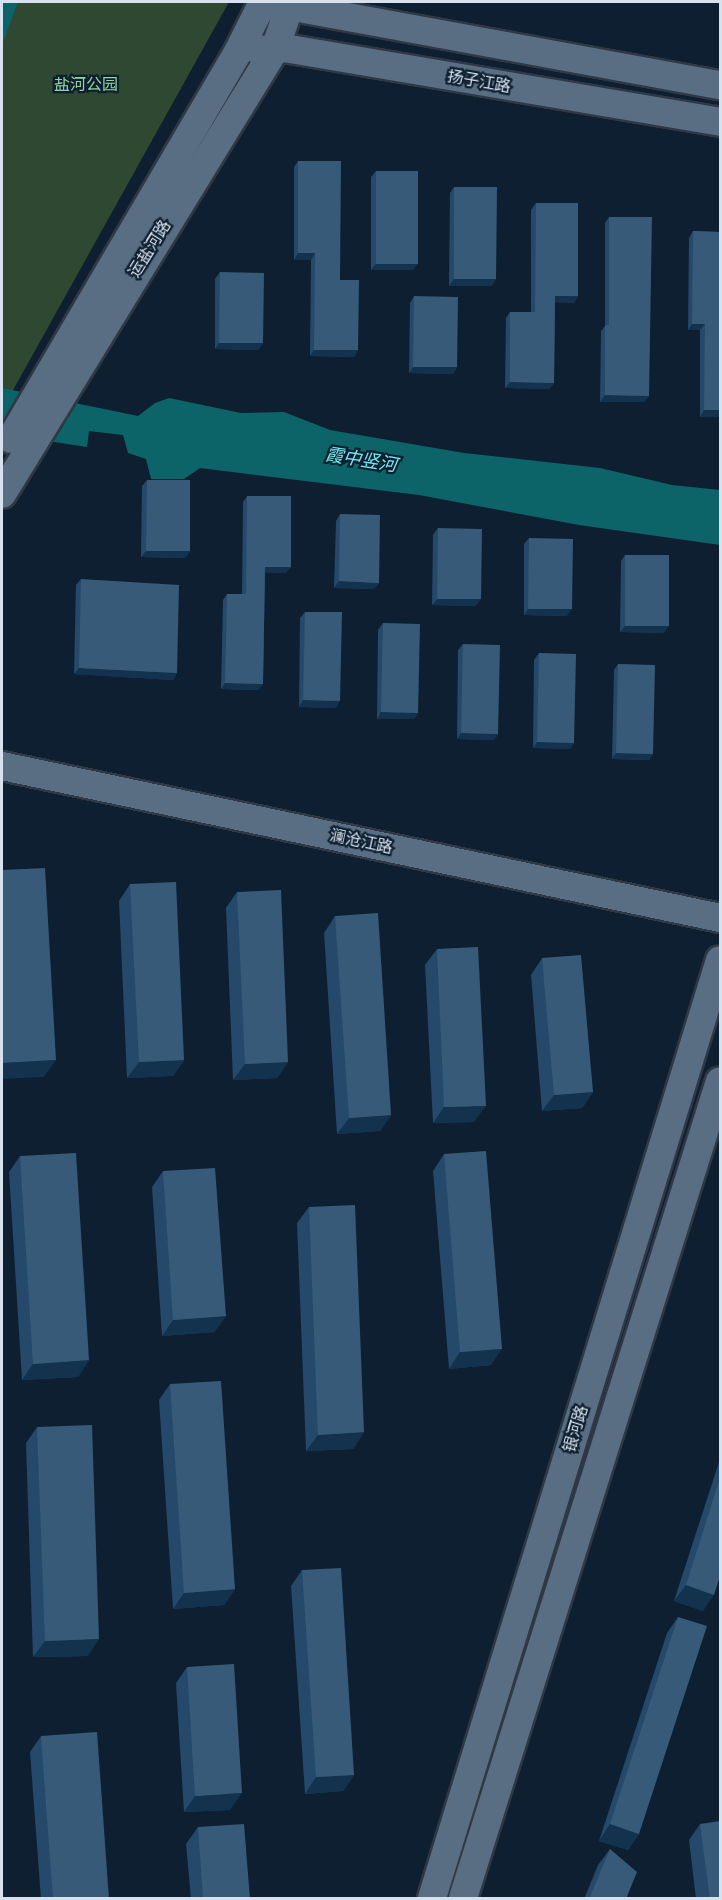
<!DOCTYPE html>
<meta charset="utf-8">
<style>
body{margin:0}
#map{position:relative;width:722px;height:1900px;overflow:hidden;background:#0d1f30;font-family:"Roboto Condensed","Noto Sans SC",sans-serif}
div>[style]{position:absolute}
.green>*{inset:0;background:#2e4831}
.water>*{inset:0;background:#0c6469}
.roads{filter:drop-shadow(2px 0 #2f3846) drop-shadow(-2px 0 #2f3846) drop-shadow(0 2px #2f3846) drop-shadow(0 -2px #2f3846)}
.secondary>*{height:28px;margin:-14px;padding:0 14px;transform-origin:14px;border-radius:14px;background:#596e82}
.wall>*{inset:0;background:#24496b}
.shaded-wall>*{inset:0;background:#12324d}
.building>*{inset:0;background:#375a79}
span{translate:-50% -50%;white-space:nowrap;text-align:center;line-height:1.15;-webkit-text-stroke:4.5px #0d1f30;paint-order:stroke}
.street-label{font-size:16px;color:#d7e2ee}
.park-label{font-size:16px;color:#95d59a}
.water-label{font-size:18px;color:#75e8ef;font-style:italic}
.frame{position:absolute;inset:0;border:3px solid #d7e2ee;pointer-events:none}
</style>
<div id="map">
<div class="green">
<i style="clip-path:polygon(2px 2px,229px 2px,2px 410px)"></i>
</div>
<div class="water">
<i style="clip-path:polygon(2px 2px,18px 2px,2px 45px)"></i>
<i style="clip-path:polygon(2px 388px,138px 416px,155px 403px,169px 398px,241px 413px,284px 412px,330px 430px,464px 453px,600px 468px,672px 485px,720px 490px,720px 545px,579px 525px,419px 495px,200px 468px,184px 479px,151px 479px,146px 459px,128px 453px,123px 435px,89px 431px,87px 447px,2px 434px)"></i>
</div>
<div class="roads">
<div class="secondary">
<i style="left:271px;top:7px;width:17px;rotate:-3deg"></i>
<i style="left:288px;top:6px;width:439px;rotate:10.4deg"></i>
<i style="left:258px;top:50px;width:26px;rotate:-4deg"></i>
<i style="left:284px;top:48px;width:442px;rotate:9.6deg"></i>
<i style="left:11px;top:439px;width:449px;rotate:-59.6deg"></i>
<i style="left:238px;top:52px;width:56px;rotate:-63.4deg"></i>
<i style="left:2px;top:494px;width:522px;rotate:-58.47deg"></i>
<i style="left:275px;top:49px;width:50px;rotate:-71.2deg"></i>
<i style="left:2px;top:766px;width:734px;rotate:11.95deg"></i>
<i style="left:432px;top:1898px;width:981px;rotate:-72.93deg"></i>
<i style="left:463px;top:1898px;width:856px;rotate:-72.54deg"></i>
</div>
</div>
<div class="wall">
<i style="clip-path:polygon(298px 161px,340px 280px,358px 350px,354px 357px,310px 356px,311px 260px,294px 260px,294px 167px)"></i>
<i style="clip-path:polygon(376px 171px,413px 270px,371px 270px,371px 177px)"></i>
<i style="clip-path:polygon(454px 187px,492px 286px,449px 286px,450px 193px)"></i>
<i style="clip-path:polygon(536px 203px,578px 296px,574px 303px,555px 302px,554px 383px,549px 389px,505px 388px,506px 318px,510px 312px,531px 312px,531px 210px)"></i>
<i style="clip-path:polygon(609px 217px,649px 396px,644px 402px,600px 402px,601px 331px,605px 326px,605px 223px)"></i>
<i style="clip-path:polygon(693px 231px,720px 232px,720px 417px,700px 417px,700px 330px,688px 330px,689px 238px)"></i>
<i style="clip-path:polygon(220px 272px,263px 343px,258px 350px,215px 349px,215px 279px)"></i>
<i style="clip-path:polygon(414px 296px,457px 367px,453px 374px,409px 373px,410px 303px)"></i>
<i style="clip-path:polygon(147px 480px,190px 551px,185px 558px,141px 557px,142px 486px)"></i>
<i style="clip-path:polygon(247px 496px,286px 573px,265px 573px,263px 684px,258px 690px,221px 689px,223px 600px,227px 594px,242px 594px,243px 502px)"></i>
<i style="clip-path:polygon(340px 514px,379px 583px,374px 589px,334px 588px,336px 521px)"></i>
<i style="clip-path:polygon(438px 528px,476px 606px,432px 605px,433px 535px)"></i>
<i style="clip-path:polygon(529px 538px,567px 616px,524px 615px,524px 544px)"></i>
<i style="clip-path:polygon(625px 555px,664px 633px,620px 632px,621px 561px)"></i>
<i style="clip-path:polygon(81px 579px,177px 673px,173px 680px,74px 674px,76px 585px)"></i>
<i style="clip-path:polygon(305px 612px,336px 708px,299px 707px,300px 618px)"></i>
<i style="clip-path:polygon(383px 623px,418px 713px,414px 719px,377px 719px,378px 630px)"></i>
<i style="clip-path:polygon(463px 644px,498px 734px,494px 740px,457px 739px,458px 650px)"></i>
<i style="clip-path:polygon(539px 653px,574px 743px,570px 749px,533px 748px,534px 660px)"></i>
<i style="clip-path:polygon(618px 664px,653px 754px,649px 760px,612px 759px,614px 670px)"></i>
<i style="clip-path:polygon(130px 884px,184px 1060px,173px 1076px,127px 1078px,119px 901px)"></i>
<i style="clip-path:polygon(237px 892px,288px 1062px,277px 1078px,233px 1080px,226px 908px)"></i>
<i style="clip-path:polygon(335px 916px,391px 1115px,380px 1131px,337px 1134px,324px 933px)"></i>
<i style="clip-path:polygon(437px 949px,474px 1122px,433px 1123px,425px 965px)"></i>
<i style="clip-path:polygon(542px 958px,593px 1092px,582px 1108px,542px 1111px,531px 975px)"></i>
<i style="clip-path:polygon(444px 1154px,491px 1365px,449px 1369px,433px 1171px)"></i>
<i style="clip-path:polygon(20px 1156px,89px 1360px,78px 1377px,22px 1380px,9px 1172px)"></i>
<i style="clip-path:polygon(163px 1171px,226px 1316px,214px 1332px,162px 1336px,152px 1187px)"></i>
<i style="clip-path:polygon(309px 1207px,364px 1432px,353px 1449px,306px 1451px,297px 1223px)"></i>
<i style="clip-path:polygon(170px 1384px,235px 1589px,224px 1605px,173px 1609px,159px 1400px)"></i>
<i style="clip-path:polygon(37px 1427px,88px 1656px,33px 1657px,26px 1443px)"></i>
<i style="clip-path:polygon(720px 1459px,720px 1576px,703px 1611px,674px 1601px)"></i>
<i style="clip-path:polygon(302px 1570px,354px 1775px,343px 1791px,305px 1794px,291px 1586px)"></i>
<i style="clip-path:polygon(678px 1617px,639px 1834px,628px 1850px,599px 1841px,667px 1633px)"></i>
<i style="clip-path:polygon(187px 1667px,230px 1810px,184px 1812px,176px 1683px)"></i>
<i style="clip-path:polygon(41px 1736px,109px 1899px,41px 1899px,30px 1752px)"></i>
<i style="clip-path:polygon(700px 1824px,720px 1899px,696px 1899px,689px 1840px)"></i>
<i style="clip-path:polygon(198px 1827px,250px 1899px,191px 1899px,186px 1844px)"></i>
<i style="clip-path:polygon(610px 1849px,626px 1899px,584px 1899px,598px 1865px)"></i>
</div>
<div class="shaded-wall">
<i style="clip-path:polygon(298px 253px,315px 253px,311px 260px,294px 260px)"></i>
<i style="clip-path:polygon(376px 264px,418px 264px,413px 270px,371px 270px)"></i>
<i style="clip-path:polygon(454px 279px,496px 279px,492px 286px,449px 286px)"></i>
<i style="clip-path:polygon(555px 296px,578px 296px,574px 303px,550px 302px)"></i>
<i style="clip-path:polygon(692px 324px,705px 324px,700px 330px,688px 330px)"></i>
<i style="clip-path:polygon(219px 343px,263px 343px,258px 350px,215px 349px)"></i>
<i style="clip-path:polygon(314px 350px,358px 350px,354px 357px,310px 356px)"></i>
<i style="clip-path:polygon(413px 367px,457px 367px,453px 374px,409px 373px)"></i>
<i style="clip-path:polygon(510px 382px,554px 383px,549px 389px,505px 388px)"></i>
<i style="clip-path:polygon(605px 395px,649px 396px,644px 402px,600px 402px)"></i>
<i style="clip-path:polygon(704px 410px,720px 410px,720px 417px,700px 417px)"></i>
<i style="clip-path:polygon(146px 551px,190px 551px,185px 558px,141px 557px)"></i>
<i style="clip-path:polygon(265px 567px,291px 567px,286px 573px,260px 573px)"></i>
<i style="clip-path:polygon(339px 581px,379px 583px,374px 589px,334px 588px)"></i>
<i style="clip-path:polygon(437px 599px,481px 599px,476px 606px,432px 605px)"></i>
<i style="clip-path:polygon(528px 609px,572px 609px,567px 616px,524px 615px)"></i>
<i style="clip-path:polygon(625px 626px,669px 626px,664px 633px,620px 632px)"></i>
<i style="clip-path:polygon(79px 668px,177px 673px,173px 680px,74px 674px)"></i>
<i style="clip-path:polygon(225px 683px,263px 684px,258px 690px,221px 689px)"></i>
<i style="clip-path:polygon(303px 700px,340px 701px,336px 708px,299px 707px)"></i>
<i style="clip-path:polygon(381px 712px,418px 713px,414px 719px,377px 719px)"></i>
<i style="clip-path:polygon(461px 733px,498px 734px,494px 740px,457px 739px)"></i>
<i style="clip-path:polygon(537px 742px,574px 743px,570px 749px,533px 748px)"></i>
<i style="clip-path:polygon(616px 753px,653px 754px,649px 760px,612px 759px)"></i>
<i style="clip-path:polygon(56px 1060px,44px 1077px,2px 1079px,2px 1063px)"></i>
<i style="clip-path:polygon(184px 1060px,173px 1076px,127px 1078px,139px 1062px)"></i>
<i style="clip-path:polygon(288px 1062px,277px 1078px,233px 1080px,245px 1064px)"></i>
<i style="clip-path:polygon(593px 1092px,582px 1108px,542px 1111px,554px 1095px)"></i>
<i style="clip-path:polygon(486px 1106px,474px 1122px,433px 1123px,444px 1107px)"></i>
<i style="clip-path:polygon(391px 1115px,380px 1131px,337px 1134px,349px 1118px)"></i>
<i style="clip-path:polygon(226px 1316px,214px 1332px,162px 1336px,173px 1320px)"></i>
<i style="clip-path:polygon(502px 1349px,491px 1365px,449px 1369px,460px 1352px)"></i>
<i style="clip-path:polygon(89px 1360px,78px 1377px,22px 1380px,33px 1364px)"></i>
<i style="clip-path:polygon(364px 1432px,353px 1449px,306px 1451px,318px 1435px)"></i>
<i style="clip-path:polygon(686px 1585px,714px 1595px,703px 1611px,674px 1601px)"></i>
<i style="clip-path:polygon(235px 1589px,224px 1605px,173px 1609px,184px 1593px)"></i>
<i style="clip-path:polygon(99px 1639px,88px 1656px,33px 1657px,45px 1641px)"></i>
<i style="clip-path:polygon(354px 1775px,343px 1791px,305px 1794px,316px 1777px)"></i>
<i style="clip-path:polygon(242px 1793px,230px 1810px,184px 1812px,195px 1796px)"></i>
<i style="clip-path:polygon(610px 1824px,639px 1834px,628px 1850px,599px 1841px)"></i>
</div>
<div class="building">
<i style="clip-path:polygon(298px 161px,341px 161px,340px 280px,359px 280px,358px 350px,314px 350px,315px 253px,298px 253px)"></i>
<i style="clip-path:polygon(376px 171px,418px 171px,418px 264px,376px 264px)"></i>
<i style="clip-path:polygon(454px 187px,497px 187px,496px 279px,454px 279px)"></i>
<i style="clip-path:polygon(536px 203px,578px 203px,578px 296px,555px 296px,554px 383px,510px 382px,510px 312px,535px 312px)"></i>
<i style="clip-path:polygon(609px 217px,652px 217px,649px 396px,605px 395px,605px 325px,609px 325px)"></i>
<i style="clip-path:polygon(693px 231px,720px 232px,720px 410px,704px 410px,705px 324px,692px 324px)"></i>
<i style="clip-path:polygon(220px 272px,264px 273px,263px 343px,219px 343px)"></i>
<i style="clip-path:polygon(414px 296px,458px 297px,457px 367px,413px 367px)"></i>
<i style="clip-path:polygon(147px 480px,190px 480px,190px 551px,146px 551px)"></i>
<i style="clip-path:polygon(247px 496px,291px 496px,291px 567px,265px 567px,263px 684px,225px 683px,227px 594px,246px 594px)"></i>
<i style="clip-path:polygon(340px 514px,380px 515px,379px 583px,339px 581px)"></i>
<i style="clip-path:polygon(438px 528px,482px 529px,481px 599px,437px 599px)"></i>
<i style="clip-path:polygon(529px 538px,573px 539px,572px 609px,528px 609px)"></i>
<i style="clip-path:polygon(625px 555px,669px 555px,669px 626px,625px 626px)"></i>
<i style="clip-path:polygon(81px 579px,179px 585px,177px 673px,79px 668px)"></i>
<i style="clip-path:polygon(305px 612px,342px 612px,340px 701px,303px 700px)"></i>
<i style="clip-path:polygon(383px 623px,420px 624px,418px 713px,381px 712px)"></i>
<i style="clip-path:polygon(463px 644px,500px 645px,498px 734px,461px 733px)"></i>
<i style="clip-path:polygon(539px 653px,576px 654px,574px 743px,537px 742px)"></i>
<i style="clip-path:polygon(618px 664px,655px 665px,653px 754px,616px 753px)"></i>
<i style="clip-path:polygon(45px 868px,56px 1060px,2px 1063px,2px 870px)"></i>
<i style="clip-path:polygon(176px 882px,184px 1060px,139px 1062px,130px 884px)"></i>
<i style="clip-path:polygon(281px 890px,288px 1062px,245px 1064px,237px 892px)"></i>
<i style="clip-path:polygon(378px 913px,391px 1115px,349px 1118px,335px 916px)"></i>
<i style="clip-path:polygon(478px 947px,486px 1106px,444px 1107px,437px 949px)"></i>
<i style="clip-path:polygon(581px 955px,593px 1092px,554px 1095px,542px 958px)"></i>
<i style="clip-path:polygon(486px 1151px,502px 1349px,460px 1352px,444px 1154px)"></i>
<i style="clip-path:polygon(76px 1153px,89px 1360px,33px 1364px,20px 1156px)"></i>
<i style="clip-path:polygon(215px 1168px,226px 1316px,173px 1320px,163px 1171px)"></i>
<i style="clip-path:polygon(355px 1205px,364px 1432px,318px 1435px,309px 1207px)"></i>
<i style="clip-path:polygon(221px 1381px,235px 1589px,184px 1593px,170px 1384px)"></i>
<i style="clip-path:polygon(92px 1425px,99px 1639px,45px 1641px,37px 1427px)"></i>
<i style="clip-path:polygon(720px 1478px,720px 1576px,714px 1595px,686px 1585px)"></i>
<i style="clip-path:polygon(341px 1568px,354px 1775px,316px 1777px,302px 1570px)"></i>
<i style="clip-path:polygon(678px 1617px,707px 1626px,639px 1834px,610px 1824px)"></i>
<i style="clip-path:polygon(234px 1664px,242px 1793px,195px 1796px,187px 1667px)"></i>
<i style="clip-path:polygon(97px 1732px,109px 1899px,53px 1899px,41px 1736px)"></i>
<i style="clip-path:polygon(720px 1821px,720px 1899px,710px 1899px,700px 1824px)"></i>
<i style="clip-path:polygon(244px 1824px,250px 1899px,203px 1899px,198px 1827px)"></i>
<i style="clip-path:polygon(610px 1849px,637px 1872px,626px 1899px,589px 1899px)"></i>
</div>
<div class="street-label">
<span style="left:479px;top:82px;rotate:10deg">扬子江路</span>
<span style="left:150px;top:249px;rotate:-58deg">运盐河路</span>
<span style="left:361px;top:842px;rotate:12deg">澜沧江路</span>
<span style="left:576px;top:1429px;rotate:-73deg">银河路</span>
</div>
<div class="park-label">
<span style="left:86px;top:85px">盐河公园</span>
</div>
<div class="water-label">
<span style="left:361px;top:460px;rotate:9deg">霞中竖河</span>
</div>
<div class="frame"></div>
</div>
